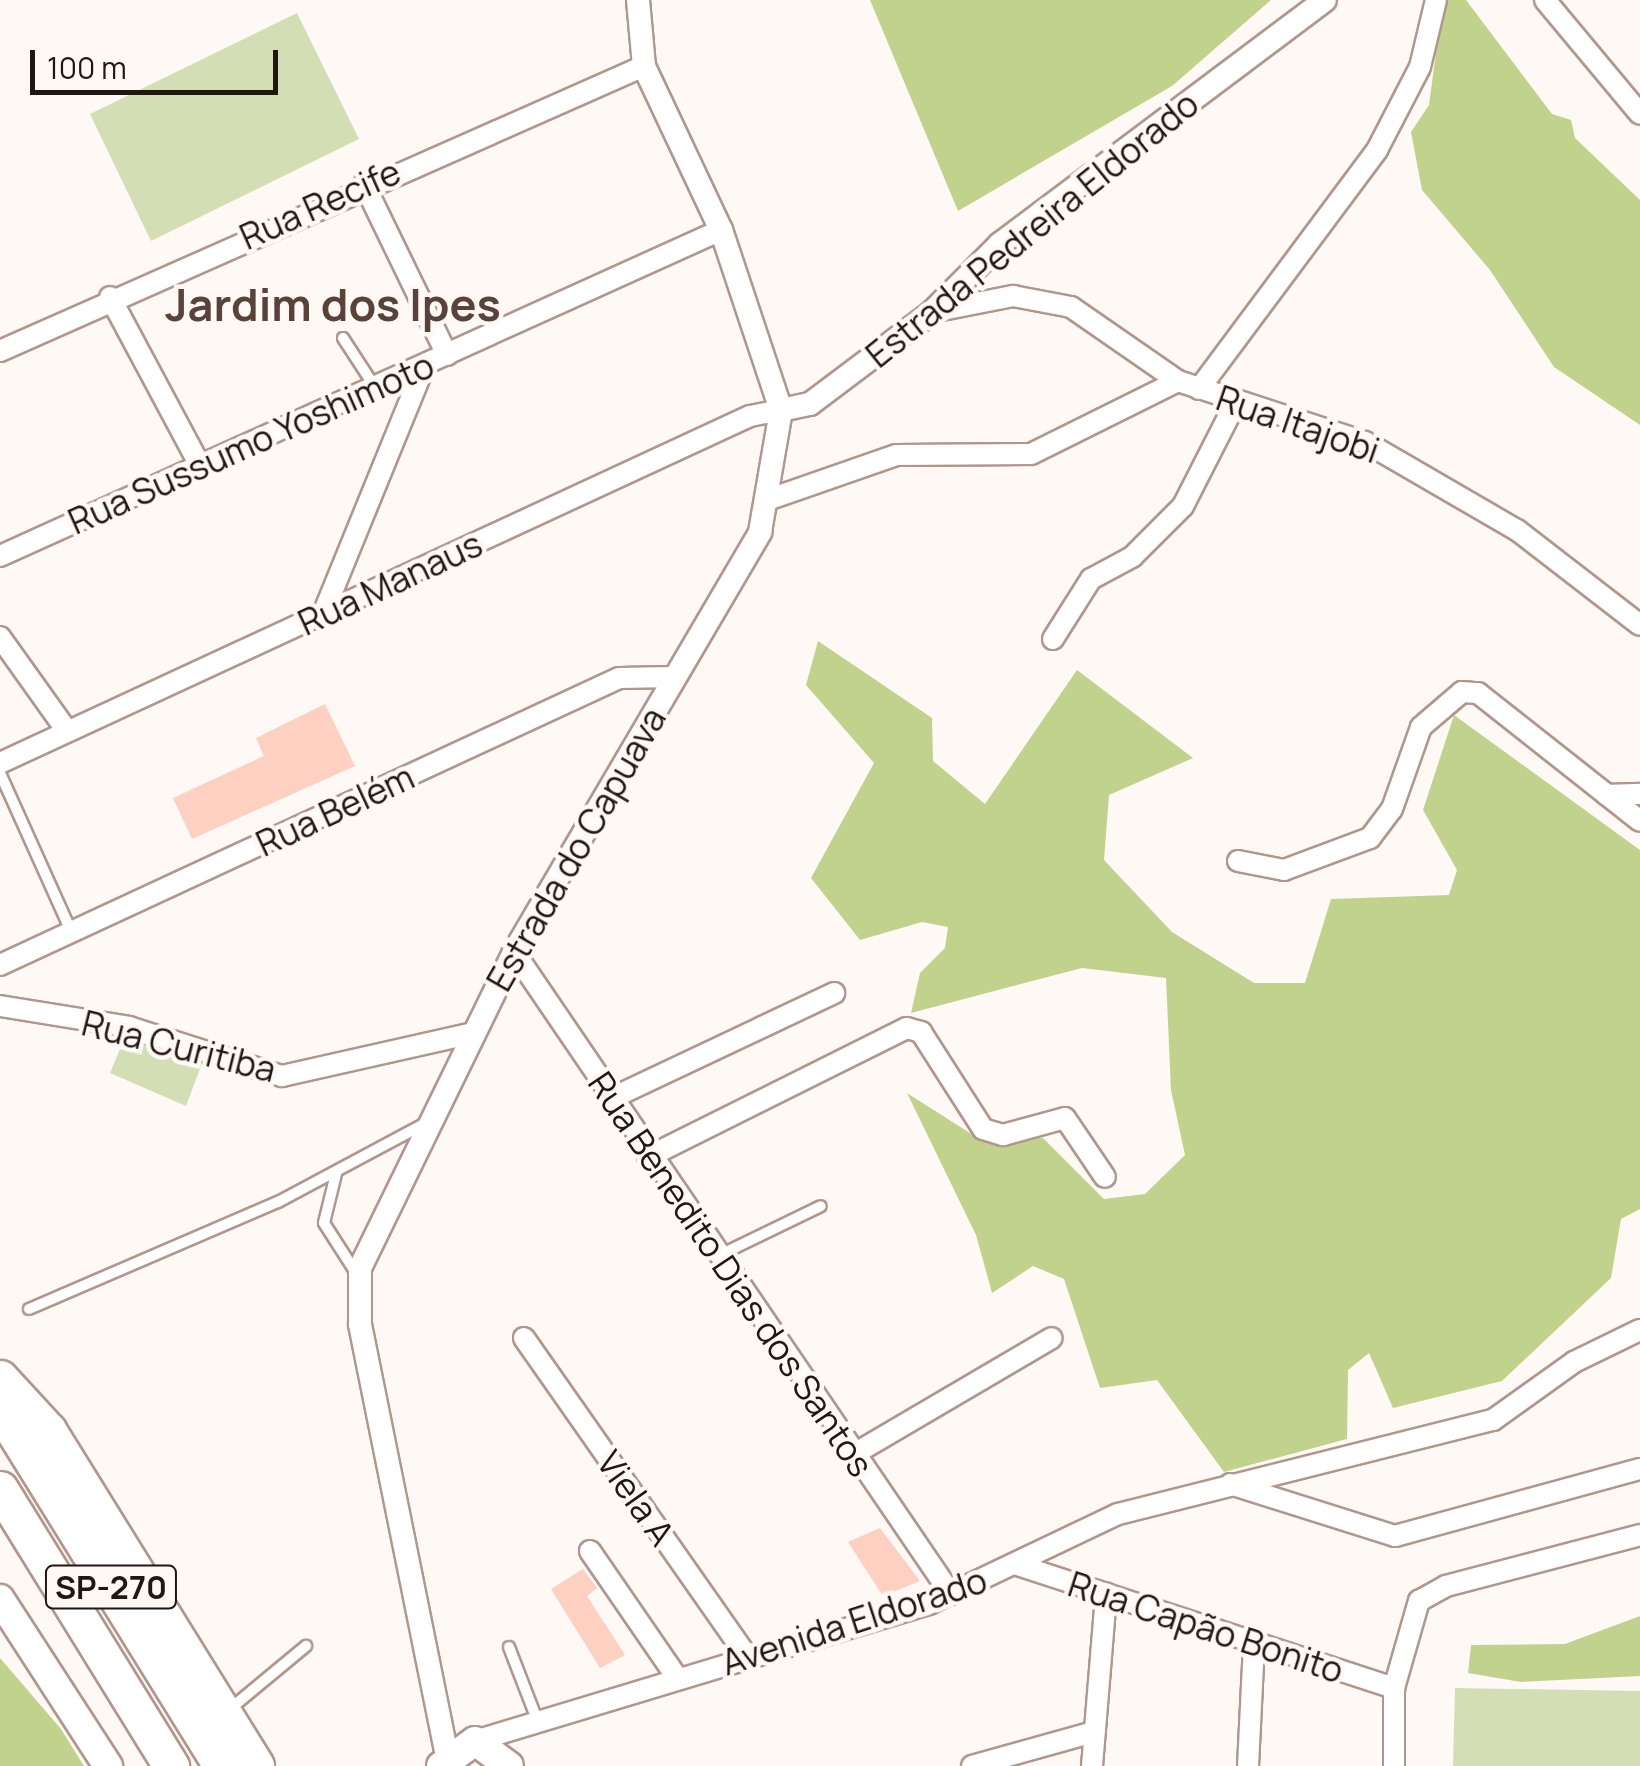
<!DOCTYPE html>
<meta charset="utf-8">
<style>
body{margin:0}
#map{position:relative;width:1640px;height:1766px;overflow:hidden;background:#fff9f6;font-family:Manrope,sans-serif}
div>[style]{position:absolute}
.green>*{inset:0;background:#d3deb5}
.forest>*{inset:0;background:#c1d28d}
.building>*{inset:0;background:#fed0c2}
.roads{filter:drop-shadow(2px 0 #b2968c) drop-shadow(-2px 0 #b2968c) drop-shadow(0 2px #b2968c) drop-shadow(0 -2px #b2968c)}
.service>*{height:10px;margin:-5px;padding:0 5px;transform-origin:5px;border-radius:5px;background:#fff}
.minor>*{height:20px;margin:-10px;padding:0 10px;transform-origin:10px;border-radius:10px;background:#fff}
.tertiary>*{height:22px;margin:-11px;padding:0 11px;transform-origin:11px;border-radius:11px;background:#fff}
.secondary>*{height:28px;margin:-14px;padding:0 14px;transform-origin:14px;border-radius:14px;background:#fff}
.motorway>*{height:35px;margin:-17.5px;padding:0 17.5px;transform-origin:17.5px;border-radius:17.5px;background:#fff}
span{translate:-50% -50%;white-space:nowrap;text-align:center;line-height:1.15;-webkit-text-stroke:9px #fff9f6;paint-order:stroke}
.shield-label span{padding:2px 8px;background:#fff9f6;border:2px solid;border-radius:8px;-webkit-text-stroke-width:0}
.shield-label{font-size:32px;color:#201612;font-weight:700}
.street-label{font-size:35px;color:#201612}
.district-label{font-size:45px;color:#594239;font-weight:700}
.scale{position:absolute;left:30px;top:50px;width:248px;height:45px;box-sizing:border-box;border:5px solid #201612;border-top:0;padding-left:12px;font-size:30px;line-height:35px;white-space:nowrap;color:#201612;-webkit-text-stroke:8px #fff9f6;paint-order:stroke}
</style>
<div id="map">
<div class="green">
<i style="clip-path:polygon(297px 13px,359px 139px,151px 241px,90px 114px)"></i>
<i style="clip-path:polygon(127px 1032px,204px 1058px,186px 1106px,110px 1073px)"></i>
<i style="clip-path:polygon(1455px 1688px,1640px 1691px,1640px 1766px,1453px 1766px)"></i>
</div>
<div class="forest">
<i style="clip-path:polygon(870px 0,1271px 0,1172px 86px,958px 211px)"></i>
<i style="clip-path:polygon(1443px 0,1466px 0,1552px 114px,1571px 120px,1575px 138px,1640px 200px,1640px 425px,1554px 367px,1490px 270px,1422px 190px,1411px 132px,1429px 105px)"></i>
<i style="clip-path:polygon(818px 641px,932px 718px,933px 761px,985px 804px,1077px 670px,1193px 758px,1109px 795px,1104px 860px,1172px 932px,1254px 983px,1305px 983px,1331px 899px,1449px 895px,1457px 870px,1423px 810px,1454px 715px,1640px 850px,1640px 1209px,1621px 1219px,1611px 1278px,1502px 1381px,1393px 1408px,1369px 1353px,1348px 1370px,1347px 1439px,1224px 1472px,1157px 1380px,1100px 1388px,1064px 1279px,1033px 1266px,992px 1293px,976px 1235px,907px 1093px,984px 1142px,1043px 1138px,1104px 1199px,1145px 1194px,1185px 1155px,1171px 1090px,1166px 978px,1082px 968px,911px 1013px,920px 973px,945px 948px,948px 927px,922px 922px,860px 940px,811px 878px,874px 763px,806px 685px)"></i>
<i style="clip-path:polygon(1640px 1616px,1640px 1676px,1521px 1682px,1468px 1673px,1471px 1645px,1565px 1644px)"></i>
<i style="clip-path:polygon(0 1658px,61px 1729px,84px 1766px,0 1766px)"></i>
</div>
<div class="building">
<i style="clip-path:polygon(325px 704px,355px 766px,192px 839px,173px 798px,264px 756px,256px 738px)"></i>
<i style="clip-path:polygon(880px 1528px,920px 1581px,883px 1596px,848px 1542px)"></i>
<i style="clip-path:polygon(583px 1569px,597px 1588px,587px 1596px,625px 1655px,600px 1668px,551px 1589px)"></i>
</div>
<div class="roads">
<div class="service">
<i style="left:343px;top:338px;width:59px;rotate:56.9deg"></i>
<i style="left:0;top:773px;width:173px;rotate:65.8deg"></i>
<i style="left:336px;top:1174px;width:50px;rotate:103.8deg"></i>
<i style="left:324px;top:1223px;width:63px;rotate:57.3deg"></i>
<i style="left:718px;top:1256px;width:114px;rotate:-25.9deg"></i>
<i style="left:29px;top:1309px;width:271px;rotate:-23.3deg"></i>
<i style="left:278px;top:1202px;width:168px;rotate:-28.1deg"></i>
<i style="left:509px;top:1647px;width:80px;rotate:68.9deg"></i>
<i style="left:230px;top:1709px;width:99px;rotate:-39.7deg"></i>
</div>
<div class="minor">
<i style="left:1545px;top:0;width:148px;rotate:50.2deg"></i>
<i style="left:364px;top:184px;width:190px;rotate:64.1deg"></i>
<i style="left:110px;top:297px;width:189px;rotate:61.9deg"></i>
<i style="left:932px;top:312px;width:83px;rotate:-11.2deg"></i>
<i style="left:1013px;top:296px;width:59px;rotate:10.7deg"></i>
<i style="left:1071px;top:307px;width:130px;rotate:34.7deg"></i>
<i style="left:1178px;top:381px;width:197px;rotate:18.1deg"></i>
<i style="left:1365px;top:442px;width:176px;rotate:30.1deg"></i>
<i style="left:1517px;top:530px;width:155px;rotate:37.7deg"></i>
<i style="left:0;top:351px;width:704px;rotate:-23.87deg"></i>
<i style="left:1199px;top:389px;width:298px;rotate:-53.3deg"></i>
<i style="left:1377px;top:150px;width:93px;rotate:-62.6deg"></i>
<i style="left:1420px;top:67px;width:69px;rotate:-76.6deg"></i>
<i style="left:770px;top:499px;width:133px;rotate:-19.2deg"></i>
<i style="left:896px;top:455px;width:135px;rotate:-0.4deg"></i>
<i style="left:1031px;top:454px;width:164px;rotate:-26.4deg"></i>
<i style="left:0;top:556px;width:791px;rotate:-24.33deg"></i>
<i style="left:323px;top:614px;width:265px;rotate:-67.8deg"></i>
<i style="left:0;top:637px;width:115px;rotate:54.5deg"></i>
<i style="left:1053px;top:639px;width:71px;rotate:-57.7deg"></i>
<i style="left:1091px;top:579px;width:47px;rotate:-28.2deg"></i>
<i style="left:1132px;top:557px;width:72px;rotate:-45deg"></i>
<i style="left:1183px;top:506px;width:117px;rotate:-63deg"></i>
<i style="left:0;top:763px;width:826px;rotate:-24.83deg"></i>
<i style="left:750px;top:416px;width:32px;rotate:-11deg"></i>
<i style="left:1607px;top:795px;width:33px;rotate:-2deg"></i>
<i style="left:1238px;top:861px;width:47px;rotate:11.1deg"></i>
<i style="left:1284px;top:870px;width:92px;rotate:-20.4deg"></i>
<i style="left:1370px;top:838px;width:36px;rotate:-53deg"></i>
<i style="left:1392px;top:809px;width:87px;rotate:-70.5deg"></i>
<i style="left:1421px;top:727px;width:54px;rotate:-40.5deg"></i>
<i style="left:1462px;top:692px;width:16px;rotate:4deg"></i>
<i style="left:1478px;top:693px;width:206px;rotate:38.3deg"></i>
<i style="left:514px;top:952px;width:777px;rotate:55.76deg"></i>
<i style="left:0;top:965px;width:682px;rotate:-24.87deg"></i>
<i style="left:619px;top:678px;width:55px;rotate:-1deg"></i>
<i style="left:0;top:1006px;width:131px;rotate:9.2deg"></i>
<i style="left:129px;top:1027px;width:161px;rotate:17.8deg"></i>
<i style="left:282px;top:1076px;width:196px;rotate:-12.7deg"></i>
<i style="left:610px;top:1099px;width:248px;rotate:-25.3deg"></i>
<i style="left:648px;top:1157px;width:289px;rotate:-26.5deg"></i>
<i style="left:907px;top:1028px;width:15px;rotate:16deg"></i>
<i style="left:921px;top:1032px;width:115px;rotate:57.4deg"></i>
<i style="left:983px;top:1129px;width:21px;rotate:17deg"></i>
<i style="left:1003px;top:1135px;width:64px;rotate:-15.3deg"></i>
<i style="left:1065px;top:1118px;width:71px;rotate:55.9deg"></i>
<i style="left:524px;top:1338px;width:391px;rotate:55deg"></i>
<i style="left:854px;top:1454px;width:229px;rotate:-30.4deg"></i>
<i style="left:1230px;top:1484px;width:173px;rotate:17.5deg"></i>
<i style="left:1395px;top:1536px;width:254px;rotate:-15.3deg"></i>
<i style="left:590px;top:1551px;width:155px;rotate:55.5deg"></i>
<i style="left:1018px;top:1565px;width:396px;rotate:18.1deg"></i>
<i style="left:475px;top:1741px;width:474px;rotate:-16.8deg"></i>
<i style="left:929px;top:1604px;width:209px;rotate:-25.5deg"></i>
<i style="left:1118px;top:1514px;width:387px;rotate:-14.1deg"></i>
<i style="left:1493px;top:1420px;width:100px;rotate:-35.6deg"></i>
<i style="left:1574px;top:1362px;width:73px;rotate:-25.9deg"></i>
<i style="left:972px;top:1766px;width:127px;rotate:-15.6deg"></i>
<i style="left:1092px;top:1766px;width:173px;rotate:-85.3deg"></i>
<i style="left:1248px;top:1766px;width:123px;rotate:-87.2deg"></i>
<i style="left:1394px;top:1766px;width:78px;rotate:-90deg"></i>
<i style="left:1394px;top:1688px;width:91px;rotate:-74deg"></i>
<i style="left:1419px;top:1601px;width:31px;rotate:-29deg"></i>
<i style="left:1446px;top:1586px;width:201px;rotate:-14.7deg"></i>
</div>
<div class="tertiary">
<i style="left:781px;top:410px;width:30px;rotate:-12deg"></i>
<i style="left:810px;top:404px;width:153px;rotate:-37deg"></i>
<i style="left:932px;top:312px;width:96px;rotate:-45deg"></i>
<i style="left:1000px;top:244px;width:406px;rotate:-36.9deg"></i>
<i style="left:447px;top:1756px;width:441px;rotate:-101.4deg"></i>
<i style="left:360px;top:1324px;width:56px;rotate:-90deg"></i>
<i style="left:360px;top:1268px;width:352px;rotate:-64deg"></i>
<i style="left:514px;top:952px;width:487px;rotate:-59.6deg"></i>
<i style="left:760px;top:532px;width:124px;rotate:-80.2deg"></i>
<i style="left:781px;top:410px;width:190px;rotate:-108.4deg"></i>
<i style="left:721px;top:230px;width:181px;rotate:-115.2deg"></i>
<i style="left:644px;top:66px;width:66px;rotate:-95.2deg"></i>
</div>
<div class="secondary">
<i style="left:0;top:1599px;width:199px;rotate:57.1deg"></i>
<i style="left:441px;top:1766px;width:42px;rotate:-36.3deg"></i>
<i style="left:475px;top:1741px;width:42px;rotate:36.3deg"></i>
</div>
<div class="motorway">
<i style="left:0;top:1378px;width:71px;rotate:47.3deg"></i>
<i style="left:48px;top:1430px;width:395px;rotate:58.2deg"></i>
<i style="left:0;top:1409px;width:420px;rotate:58.2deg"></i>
<i style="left:0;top:1489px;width:326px;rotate:58.3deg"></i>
</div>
</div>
<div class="shield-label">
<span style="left:111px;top:1587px">SP-270</span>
</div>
<div class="street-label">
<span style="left:320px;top:204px;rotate:-24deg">Rua Recife</span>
<span style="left:1032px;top:229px;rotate:-39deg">Estrada Pedreira Eldorado</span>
<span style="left:1298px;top:424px;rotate:19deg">Rua Itajobi</span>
<span style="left:251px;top:443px;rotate:-24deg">Rua Sussumo Yoshimoto</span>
<span style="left:390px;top:583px;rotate:-25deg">Rua Manaus</span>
<span style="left:335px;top:810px;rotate:-25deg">Rua Belém</span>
<span style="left:576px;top:849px;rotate:-60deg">Estrada do Capuava</span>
<span style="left:179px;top:1046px;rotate:14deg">Rua Curitiba</span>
<span style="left:731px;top:1274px;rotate:56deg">Rua Benedito Dias dos Santos</span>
<span style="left:636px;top:1498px;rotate:55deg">Viela A</span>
<span style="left:854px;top:1621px;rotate:-18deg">Avenida Eldorado</span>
<span style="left:1206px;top:1627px;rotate:18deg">Rua Capão Bonito</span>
</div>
<div class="district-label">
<span style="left:333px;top:305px">Jardim dos Ipes</span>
</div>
<div class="scale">100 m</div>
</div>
